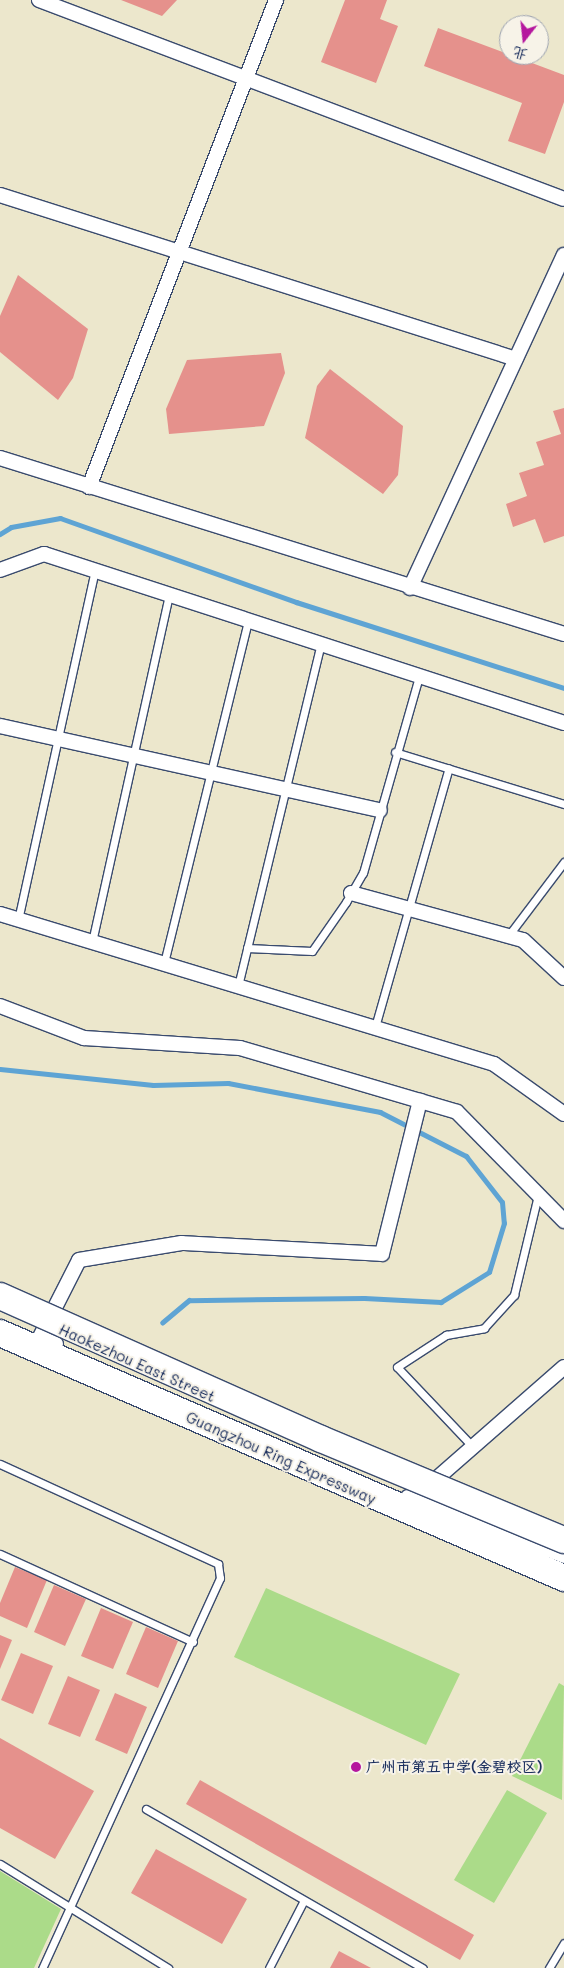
<!DOCTYPE html>
<meta charset="utf-8">
<style>
body{margin:0}
#map{position:relative;width:564px;height:1968px;overflow:hidden;background:#ece7cc;font-family:Mali,"LXGW WenKai TC",sans-serif}
div>[style]{position:absolute}
.green>*{inset:0;background:#abdb89}
.stream>*{height:5px;margin:-2.5px;padding:0 2.5px;transform-origin:2.5px;border-radius:2.5px;background:#5ea4d4}
.building>*{inset:0;background:#e5918c}
.roads{filter:drop-shadow(1px 0 #3a4b6e) drop-shadow(-1px 0 #3a4b6e) drop-shadow(0 1px #3a4b6e) drop-shadow(0 -1px #3a4b6e)}
.lane>*{height:7px;margin:-3.5px;padding:0 3.5px;transform-origin:3.5px;border-radius:3.5px;background:#fff}
.street>*{height:14px;margin:-7px;padding:0 7px;transform-origin:7px;border-radius:7px;background:#fff}
.highway>*{height:26px;margin:-13px;padding:0 13px;transform-origin:13px;border-radius:13px;background:#fff}
.bridges{filter:drop-shadow(1px 0 #3a4b6e) drop-shadow(-1px 0 #3a4b6e) drop-shadow(0 1px #3a4b6e) drop-shadow(0 -1px #3a4b6e)}
.highway-bridge>*{height:26px;margin:-13px;padding:0 13px;transform-origin:13px;border-radius:13px;background:#fff}
.dots>*{width:14px;height:14px;translate:-50% -50%;box-sizing:border-box;border:2px solid #f7f3e8;border-radius:50%}
span{translate:-50% -50%;white-space:nowrap;text-align:center;line-height:1.15;-webkit-text-stroke:4px #f7f3e8;paint-order:stroke}
.street-label{font-size:15px;color:#1b2f5e}
.poi-label{font-size:15px;color:#1b2f5e;font-weight:700}
.left{translate:0 -50%;text-align:left}
.north{position:absolute;left:499px;top:15px;width:50px;height:50px;box-sizing:border-box;background:#f7f3e8;border:1px solid #9fa5b1;border-radius:50%;rotate:196deg;font-size:14px;font-weight:700;line-height:20px;text-align:center;color:#1b2f5e}
.north::after{content:'';display:block;margin:auto;width:18px;height:22px;background:#b5179e;clip-path:polygon(50% 0,100% 100%,50% 72%,0 100%)}
</style>
<div id="map">
<div class="green">
<i style="clip-path:polygon(266px 1588px,460px 1674px,426px 1745px,234px 1657px)"></i>
<i style="clip-path:polygon(559px 1683px,564px 1686px,562px 1800px,512px 1776px)"></i>
<i style="clip-path:polygon(507px 1790px,547px 1813px,494px 1903px,454px 1880px)"></i>
<i style="clip-path:polygon(0 1871px,61px 1909px,34px 1968px,0 1968px)"></i>
</div>
<div class="stream">
<i style="left:0;top:534px;width:13px;rotate:-32deg"></i>
<i style="left:11px;top:527px;width:50px;rotate:-10.4deg"></i>
<i style="left:60px;top:518px;width:251px;rotate:19.6deg"></i>
<i style="left:296px;top:602px;width:281px;rotate:17.8deg"></i>
<i style="left:0;top:1069px;width:154px;rotate:6deg"></i>
<i style="left:153px;top:1085px;width:75px;rotate:-1.5deg"></i>
<i style="left:228px;top:1083px;width:155px;rotate:10.8deg"></i>
<i style="left:380px;top:1112px;width:97px;rotate:27.1deg"></i>
<i style="left:466px;top:1156px;width:58px;rotate:52deg"></i>
<i style="left:502px;top:1202px;width:21px;rotate:85deg"></i>
<i style="left:504px;top:1223px;width:51px;rotate:107deg"></i>
<i style="left:489px;top:1272px;width:57px;rotate:148deg"></i>
<i style="left:441px;top:1302px;width:77px;rotate:-177deg"></i>
<i style="left:364px;top:1298px;width:175px;rotate:179.3deg"></i>
<i style="left:189px;top:1300px;width:35px;rotate:140deg"></i>
</div>
<div class="building">
<i style="clip-path:polygon(121px 0,177px 0,162px 16px)"></i>
<i style="clip-path:polygon(345px 0,387px 0,380px 19px,398px 26px,376px 83px,321px 62px)"></i>
<i style="clip-path:polygon(438px 28px,564px 75px,564px 102px,545px 154px,508px 141px,522px 103px,424px 66px)"></i>
<i style="clip-path:polygon(18px 275px,88px 329px,73px 378px,58px 400px,0 352px,0 316px)"></i>
<i style="clip-path:polygon(281px 353px,285px 373px,264px 426px,169px 434px,166px 409px,187px 360px)"></i>
<i style="clip-path:polygon(330px 369px,403px 426px,398px 475px,383px 494px,305px 438px,317px 386px)"></i>
<i style="clip-path:polygon(564px 408px,564px 536px,544px 543px,535px 519px,513px 527px,506px 504px,527px 496px,519px 473px,544px 465px,536px 442px,561px 434px,553px 411px)"></i>
<i style="clip-path:polygon(15px 1567px,47px 1580px,27px 1628px,0 1616px,0 1603px)"></i>
<i style="clip-path:polygon(54px 1585px,86px 1599px,65px 1646px,34px 1632px)"></i>
<i style="clip-path:polygon(101px 1608px,133px 1622px,113px 1669px,81px 1656px)"></i>
<i style="clip-path:polygon(146px 1627px,178px 1641px,158px 1688px,126px 1674px)"></i>
<i style="clip-path:polygon(0 1635px,12px 1640px,0 1669px)"></i>
<i style="clip-path:polygon(21px 1653px,53px 1666px,33px 1714px,1px 1700px)"></i>
<i style="clip-path:polygon(68px 1676px,100px 1690px,80px 1737px,48px 1724px)"></i>
<i style="clip-path:polygon(115px 1693px,147px 1707px,127px 1754px,95px 1740px)"></i>
<i style="clip-path:polygon(0 1738px,94px 1791px,55px 1859px,0 1828px)"></i>
<i style="clip-path:polygon(200px 1780px,474px 1935px,460px 1960px,186px 1804px)"></i>
<i style="clip-path:polygon(156px 1849px,247px 1899px,222px 1944px,131px 1893px)"></i>
<i style="clip-path:polygon(339px 1951px,371px 1968px,330px 1968px)"></i>
</div>
<div class="roads">
<div class="lane">
<i style="left:395px;top:752px;width:177px;rotate:17.1deg"></i>
<i style="left:18px;top:920px;width:357px;rotate:-77.6deg"></i>
<i style="left:508px;top:936px;width:93px;rotate:-52.9deg"></i>
<i style="left:92px;top:942px;width:355px;rotate:-77.5deg"></i>
<i style="left:247px;top:948px;width:65px;rotate:2.6deg"></i>
<i style="left:312px;top:951px;width:60px;rotate:-55.2deg"></i>
<i style="left:346px;top:902px;width:34px;rotate:-60deg"></i>
<i style="left:363px;top:873px;width:205px;rotate:-74.1deg"></i>
<i style="left:164px;top:963px;width:353px;rotate:-76.2deg"></i>
<i style="left:238px;top:986px;width:352px;rotate:-76.4deg"></i>
<i style="left:375px;top:1027px;width:269px;rotate:-74.1deg"></i>
<i style="left:473px;top:1447px;width:110px;rotate:-133.5deg"></i>
<i style="left:397px;top:1367px;width:59px;rotate:-33.1deg"></i>
<i style="left:446px;top:1335px;width:39px;rotate:-10deg"></i>
<i style="left:484px;top:1328px;width:45px;rotate:-47.7deg"></i>
<i style="left:514px;top:1295px;width:103px;rotate:-76.5deg"></i>
<i style="left:0;top:1464px;width:240px;rotate:24.6deg"></i>
<i style="left:218px;top:1564px;width:14px;rotate:82deg"></i>
<i style="left:220px;top:1578px;width:429px;rotate:114.5deg"></i>
<i style="left:0;top:1554px;width:212px;rotate:24.5deg"></i>
<i style="left:146px;top:1809px;width:319px;rotate:29.9deg"></i>
<i style="left:0;top:1864px;width:198px;rotate:31.8deg"></i>
<i style="left:269px;top:1968px;width:74px;rotate:-62.7deg"></i>
<i style="left:549px;top:1968px;width:29px;rotate:-59deg"></i>
</div>
<div class="street">
<i style="left:39px;top:0;width:561px;rotate:20.76deg"></i>
<i style="left:0;top:195px;width:541px;rotate:17.63deg"></i>
<i style="left:0;top:458px;width:591px;rotate:17.33deg"></i>
<i style="left:89px;top:487px;width:522px;rotate:-68.99deg"></i>
<i style="left:0;top:570px;width:47px;rotate:-20deg"></i>
<i style="left:44px;top:554px;width:547px;rotate:18deg"></i>
<i style="left:410px;top:588px;width:367px;rotate:-65.2deg"></i>
<i style="left:0;top:726px;width:389px;rotate:12.5deg"></i>
<i style="left:351px;top:893px;width:178px;rotate:15.3deg"></i>
<i style="left:523px;top:940px;width:56px;rotate:42.8deg"></i>
<i style="left:0;top:914px;width:516px;rotate:16.89deg"></i>
<i style="left:494px;top:1064px;width:86px;rotate:35.5deg"></i>
<i style="left:0;top:1006px;width:90px;rotate:20.9deg"></i>
<i style="left:84px;top:1038px;width:156px;rotate:3.7deg"></i>
<i style="left:240px;top:1048px;width:226px;rotate:16.4deg"></i>
<i style="left:457px;top:1112px;width:153px;rotate:45.5deg"></i>
<i style="left:56px;top:1344px;width:17px;rotate:-156deg"></i>
<i style="left:40px;top:1337px;width:86px;rotate:-63.1deg"></i>
<i style="left:79px;top:1260px;width:104px;rotate:-9.4deg"></i>
<i style="left:182px;top:1243px;width:200px;rotate:3.1deg"></i>
<i style="left:382px;top:1254px;width:158px;rotate:-76.1deg"></i>
<i style="left:427px;top:1487px;width:182px;rotate:-41.2deg"></i>
<i style="left:408px;top:1497px;width:167px;rotate:20.7deg"></i>
</div>
<div class="highway">
<i style="left:0;top:1333px;width:615px;rotate:23.48deg"></i>
</div>
</div>
<div class="bridges">
<div class="highway-bridge">
<i style="left:0;top:1296px;width:351px;rotate:24deg"></i>
<i style="left:321px;top:1439px;width:263px;rotate:22.6deg"></i>
</div>
</div>
<div class="dots">
<i style="left:356px;top:1767px;background:#b5179e"></i>
</div>
<div class="street-label">
<span style="left:137px;top:1363px;rotate:24deg">Haokezhou East Street</span>
<span style="left:281px;top:1458px;rotate:24deg">Guangzhou Ring Expressway</span>
</div>
<div class="poi-label">
<span class="left" style="left:366px;top:1767px">广州市第五中学(金碧校区)</span>
</div>
<div class="north">北</div>
</div>
